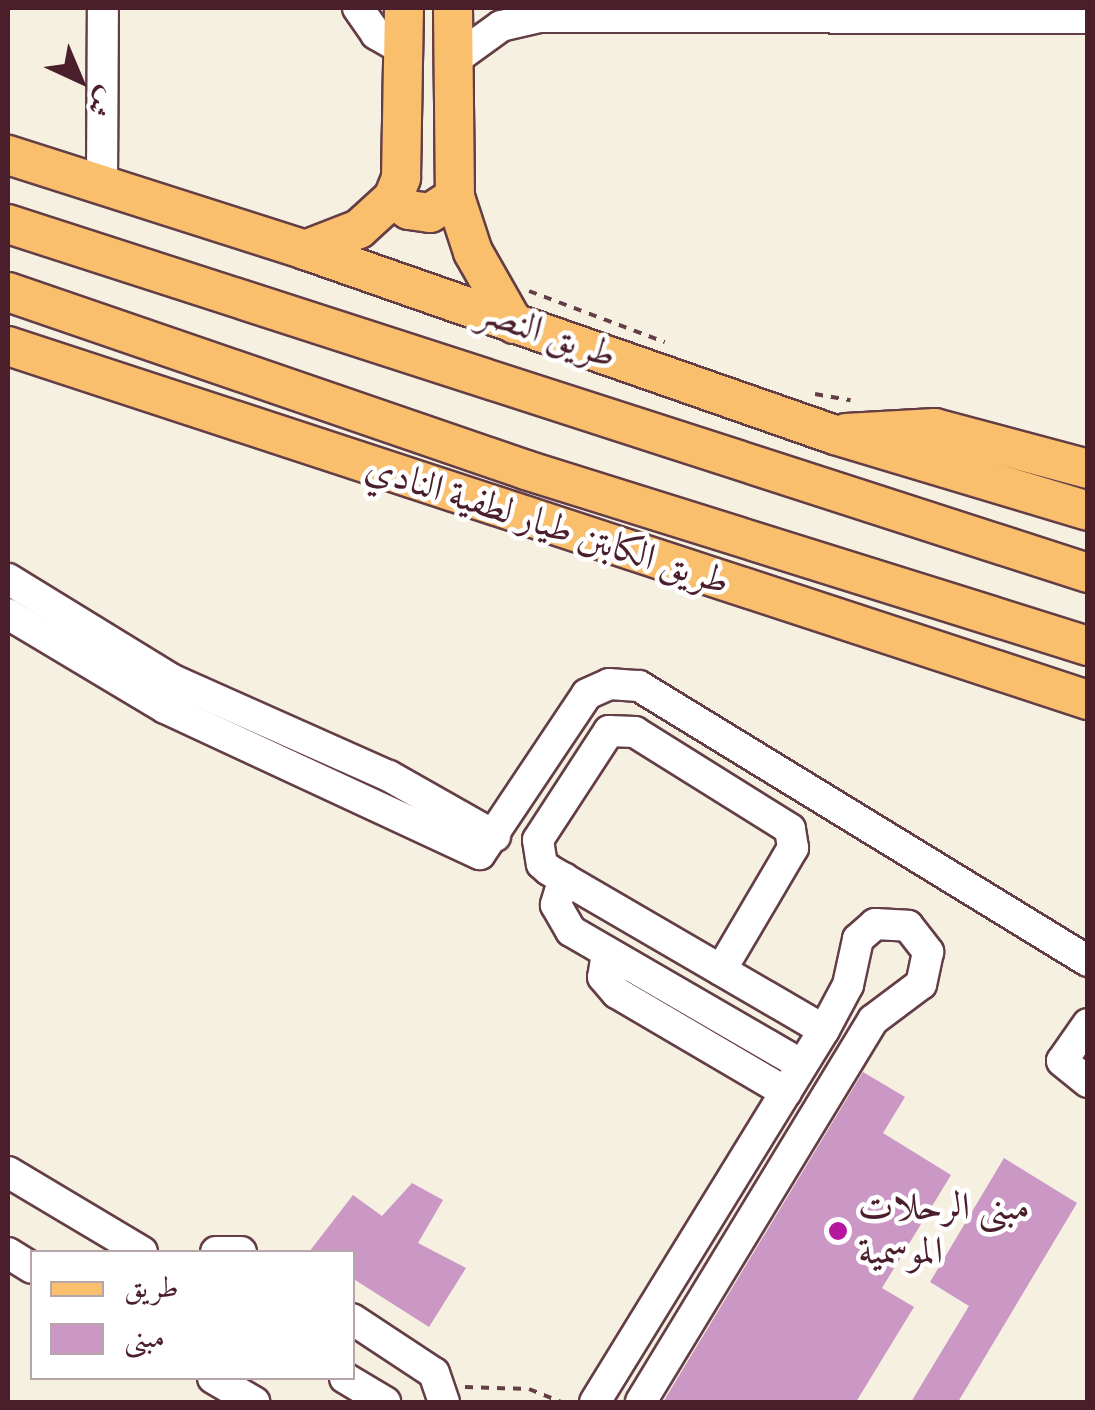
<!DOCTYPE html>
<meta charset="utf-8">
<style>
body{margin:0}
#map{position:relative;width:1095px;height:1410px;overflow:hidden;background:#f6f0e1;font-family:"IM FELL DW Pica",Amiri,serif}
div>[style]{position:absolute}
.building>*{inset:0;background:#cb97c5}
.path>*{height:4px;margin-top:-2px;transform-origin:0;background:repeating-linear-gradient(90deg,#643e46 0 8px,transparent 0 16px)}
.roads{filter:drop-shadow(2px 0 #643e46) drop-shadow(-2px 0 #643e46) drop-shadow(0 2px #643e46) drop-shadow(0 -2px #643e46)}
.minor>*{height:30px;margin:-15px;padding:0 15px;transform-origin:15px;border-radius:15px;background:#fff}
.major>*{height:38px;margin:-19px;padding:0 19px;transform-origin:19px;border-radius:19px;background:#f9bf6d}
.dots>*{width:28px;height:28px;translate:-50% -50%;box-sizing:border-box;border:5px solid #fff;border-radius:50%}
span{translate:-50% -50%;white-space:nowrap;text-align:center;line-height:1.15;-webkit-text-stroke:9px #fff;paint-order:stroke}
.street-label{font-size:38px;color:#4a1f2b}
.poi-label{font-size:38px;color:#4a1f2b}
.left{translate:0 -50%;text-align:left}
.frame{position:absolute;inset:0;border:10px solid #4a1f2b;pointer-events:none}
.legend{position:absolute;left:30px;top:1250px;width:325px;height:130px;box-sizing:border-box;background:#fff;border:2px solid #b7a5aa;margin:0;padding:12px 18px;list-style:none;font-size:30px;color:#4a1f2b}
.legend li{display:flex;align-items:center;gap:20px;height:50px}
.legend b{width:50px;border:2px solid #b7a5aa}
.north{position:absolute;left:30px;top:30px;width:100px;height:100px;-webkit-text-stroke:8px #fff;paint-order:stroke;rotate:136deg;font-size:28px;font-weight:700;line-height:40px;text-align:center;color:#4a1f2b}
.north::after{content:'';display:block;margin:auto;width:35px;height:45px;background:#4a1f2b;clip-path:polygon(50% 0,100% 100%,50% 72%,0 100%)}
</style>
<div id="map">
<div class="building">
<i style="clip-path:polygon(863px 1072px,905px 1097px,883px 1133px,951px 1175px,882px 1288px,914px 1307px,856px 1402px,663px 1402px)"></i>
<i style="clip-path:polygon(1004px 1158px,1077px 1203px,958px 1402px,911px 1402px,969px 1306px,930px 1282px)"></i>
<i style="clip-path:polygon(412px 1183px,443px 1200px,418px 1243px,466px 1268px,429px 1327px,352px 1278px,352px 1252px,309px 1252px,353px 1195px,382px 1216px)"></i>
</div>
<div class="path">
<i style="left:529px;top:291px;width:145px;rotate:20.6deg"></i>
<i style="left:815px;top:394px;width:36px;rotate:10deg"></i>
<i style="left:465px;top:1387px;width:64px;rotate:1.8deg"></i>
<i style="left:529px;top:1389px;width:35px;rotate:22deg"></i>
</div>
<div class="roads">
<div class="minor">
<i style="left:358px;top:8px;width:32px;rotate:55deg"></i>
<i style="left:376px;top:34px;width:32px;rotate:30deg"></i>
<i style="left:454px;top:60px;width:58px;rotate:-35.9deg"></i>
<i style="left:501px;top:26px;width:40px;rotate:-13deg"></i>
<i style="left:540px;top:17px;width:548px;rotate:0.1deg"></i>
<i style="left:102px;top:184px;width:176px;rotate:-89.7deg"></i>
<i style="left:8px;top:579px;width:193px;rotate:31.5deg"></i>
<i style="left:173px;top:680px;width:236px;rotate:24deg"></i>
<i style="left:389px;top:776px;width:122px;rotate:29.5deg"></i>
<i style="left:8px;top:614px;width:183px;rotate:30.9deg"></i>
<i style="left:165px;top:708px;width:347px;rotate:24.9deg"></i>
<i style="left:480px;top:854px;width:192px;rotate:-56.2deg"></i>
<i style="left:587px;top:694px;width:24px;rotate:-24deg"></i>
<i style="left:609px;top:684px;width:30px;rotate:4deg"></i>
<i style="left:639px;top:686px;width:527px;rotate:31.49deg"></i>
<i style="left:564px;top:878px;width:28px;rotate:107deg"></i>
<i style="left:556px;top:905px;width:30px;rotate:60deg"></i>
<i style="left:571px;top:931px;width:267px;rotate:30.1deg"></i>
<i style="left:607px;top:953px;width:24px;rotate:99deg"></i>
<i style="left:603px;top:977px;width:21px;rotate:49deg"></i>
<i style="left:617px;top:993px;width:196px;rotate:30.4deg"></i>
<i style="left:721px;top:970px;width:142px;rotate:-59.5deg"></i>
<i style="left:793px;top:848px;width:19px;rotate:-99deg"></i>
<i style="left:790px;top:829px;width:183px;rotate:-148deg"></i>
<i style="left:635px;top:732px;width:26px;rotate:-178deg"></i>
<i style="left:609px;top:731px;width:130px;rotate:123.1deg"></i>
<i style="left:538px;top:840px;width:24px;rotate:81deg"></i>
<i style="left:542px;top:864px;width:9px;rotate:41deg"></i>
<i style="left:549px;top:870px;width:318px;rotate:30.2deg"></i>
<i style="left:1088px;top:1024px;width:45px;rotate:125.1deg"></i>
<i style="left:1062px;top:1061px;width:33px;rotate:39deg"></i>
<i style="left:8px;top:1172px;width:156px;rotate:30.8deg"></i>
<i style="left:216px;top:1252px;width:25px"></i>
<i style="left:8px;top:1253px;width:28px;rotate:32deg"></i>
<i style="left:352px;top:1319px;width:98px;rotate:33.4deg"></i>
<i style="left:434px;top:1373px;width:31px;rotate:71deg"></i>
<i style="left:213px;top:1378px;width:48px;rotate:30.3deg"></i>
<i style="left:345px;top:1378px;width:47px;rotate:31deg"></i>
<i style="left:595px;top:1402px;width:437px;rotate:-58.4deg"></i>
<i style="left:824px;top:1030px;width:51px;rotate:-61.9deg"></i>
<i style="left:848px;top:985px;width:47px;rotate:-77.7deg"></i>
<i style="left:858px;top:939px;width:23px;rotate:-41deg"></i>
<i style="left:875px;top:924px;width:33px;rotate:3deg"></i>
<i style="left:908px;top:926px;width:33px;rotate:52deg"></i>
<i style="left:928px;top:952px;width:33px;rotate:102deg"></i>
<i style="left:921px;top:984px;width:60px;rotate:143.1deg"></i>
<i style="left:873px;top:1020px;width:447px;rotate:121.3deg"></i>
</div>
<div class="major">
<i style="left:453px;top:8px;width:189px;rotate:89.4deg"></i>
<i style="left:455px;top:197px;width:58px;rotate:71.9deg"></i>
<i style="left:473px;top:252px;width:83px;rotate:60.3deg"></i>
<i style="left:8px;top:155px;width:312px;rotate:17.7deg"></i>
<i style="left:305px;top:250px;width:561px;rotate:19.24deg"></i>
<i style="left:835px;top:435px;width:264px;rotate:16.7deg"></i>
<i style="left:393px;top:198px;width:20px;rotate:37deg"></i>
<i style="left:409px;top:210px;width:21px;rotate:8deg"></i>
<i style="left:430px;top:213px;width:30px;rotate:-33deg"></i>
<i style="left:8px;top:224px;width:1135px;rotate:17.91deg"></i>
<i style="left:305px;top:250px;width:58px;rotate:-21.3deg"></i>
<i style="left:359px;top:229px;width:46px;rotate:-42.4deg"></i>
<i style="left:393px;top:198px;width:22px;rotate:-68deg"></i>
<i style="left:401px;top:178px;width:170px;rotate:-89deg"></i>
<i style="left:8px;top:292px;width:548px;rotate:18.96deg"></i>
<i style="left:526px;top:470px;width:589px;rotate:17.39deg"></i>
<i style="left:8px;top:346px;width:1137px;rotate:18.15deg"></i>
<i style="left:846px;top:433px;width:89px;rotate:-3.2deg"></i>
<i style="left:935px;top:428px;width:158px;rotate:15deg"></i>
</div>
</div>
<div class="dots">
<i style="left:838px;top:1231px;background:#b5179e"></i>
</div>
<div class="street-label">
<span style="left:547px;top:335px;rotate:19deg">طريق النصر</span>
<span style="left:547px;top:526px;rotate:18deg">طريق الكابتن طيار لطفية النادي</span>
</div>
<div class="poi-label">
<span class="left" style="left:858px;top:1231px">مبنى الرحلات<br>الموسمية</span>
</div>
<div class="frame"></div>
<ul class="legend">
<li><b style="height:12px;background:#f9bf6d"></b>طريق</li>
<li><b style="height:28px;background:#cb97c5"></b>مبنى</li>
</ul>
<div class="north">ش</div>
</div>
